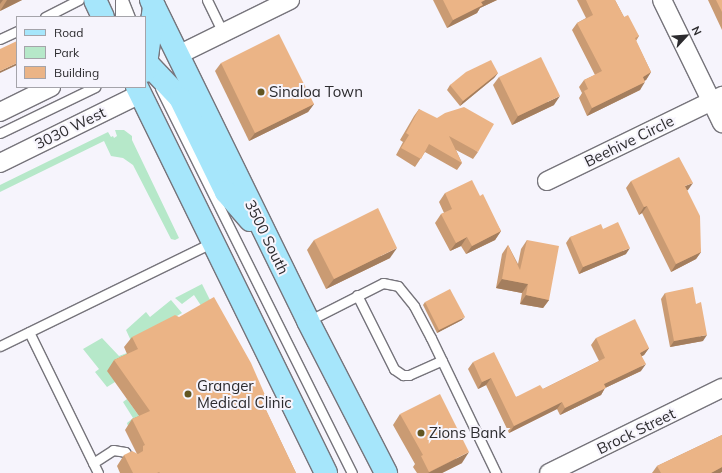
<!DOCTYPE html>
<style>
body{margin:0}
#map{position:relative;width:722px;height:473px;overflow:hidden;background:#f6f4fc;font-family:Mulish,sans-serif}
div>[style]{position:absolute}
.green>*{inset:0;background:#b6e8c9}
.roads{filter:drop-shadow(1px 0 #76747b) drop-shadow(-1px 0 #76747b) drop-shadow(0 1px #76747b) drop-shadow(0 -1px #76747b)}
.service>*{height:9px;margin:-4.5px;padding:0 4.5px;transform-origin:4.5px;border-radius:4.5px;background:#fff}
.minor>*{height:18px;margin:-9px;padding:0 9px;transform-origin:9px;border-radius:9px;background:#fff}
.primary>*{height:22px;margin:-11px;padding:0 11px;transform-origin:11px;border-radius:11px;background:#a6e6fb}
.wall>*{inset:0;background:#ca9b73}
.shaded-wall>*{inset:0;background:#a47e5e}
.building>*{inset:0;background:#ebb486}
.dots>*{width:11px;height:11px;translate:-50% -50%;box-sizing:border-box;border:2px solid #f6f4fc;border-radius:50%}
span{translate:-50% -50%;white-space:nowrap;text-align:center;line-height:1.15;-webkit-text-stroke:4px #f6f4fc;paint-order:stroke}
.poi-label{font-size:15px;color:#2c2b2e}
.left{translate:0 -50%;text-align:left}
.street-label{font-size:15px;color:#2c2b2e}
.legend{position:absolute;left:16px;top:16px;width:130px;height:72px;box-sizing:border-box;background:#f6f4fc;border:1px solid #a5a4aa;margin:0;padding:5px 7px;list-style:none;font-size:12px;color:#2c2b2e}
.legend li{display:flex;align-items:center;gap:8px;height:20px}
.legend b{width:20px;border:1px solid #a5a4aa}
.north{position:absolute;left:666px;top:16px;width:40px;height:40px;-webkit-text-stroke:3px #f6f4fc;paint-order:stroke;rotate:64deg;font-size:11px;font-weight:700;line-height:16px;text-align:center;color:#2c2b2e}
.north::after{content:'';display:block;margin:auto;width:14px;height:18px;background:#2c2b2e;clip-path:polygon(50% 0,100% 100%,50% 72%,0 100%)}
</style>
<div id="map">
<div class="green">
<i style="clip-path:polygon(115px 130px,124px 130px,132px 136px,132px 140px,179px 238px,175px 240px,171px 239px,133px 165px,123px 158px,111px 156px,104px 141px,0 192px,0 185px,108px 132px,111px 137px,113px 136px,114px 138px,117px 136px)"></i>
<i style="clip-path:polygon(202px 284px,250px 380px,194px 295px,182px 304px,175px 298px)"></i>
<i style="clip-path:polygon(171px 300px,182px 313px,132px 343px,126px 330px,146px 312px,150px 317px)"></i>
<i style="clip-path:polygon(102px 338px,119px 356px,127px 353px,130px 360px,115px 382px,107px 387px,95px 372px,99px 369px,83px 349px)"></i>
<i style="clip-path:polygon(127px 399px,139px 416px,128px 426px,127px 423px,133px 418px,123px 402px)"></i>
</div>
<div class="roads">
<div class="service">
<i style="left:120px;top:0;width:17px;rotate:90deg"></i>
<i style="left:123px;top:0;width:18px;rotate:68deg"></i>
<i style="left:207px;top:0;width:37px;rotate:64deg"></i>
<i style="left:45px;top:17px;width:38px;rotate:-27deg"></i>
<i style="left:0;top:39px;width:19px;rotate:-25deg"></i>
<i style="left:160px;top:88px;width:430px;rotate:63.5deg"></i>
<i style="left:0;top:133px;width:106px;rotate:-25.8deg"></i>
<i style="left:357px;top:295px;width:83px;rotate:63.4deg"></i>
<i style="left:394px;top:369px;width:11px;rotate:34deg"></i>
<i style="left:403px;top:375px;width:6px"></i>
<i style="left:409px;top:375px;width:36px;rotate:-24deg"></i>
<i style="left:308px;top:321px;width:84px;rotate:-26.9deg"></i>
<i style="left:383px;top:283px;width:15px;rotate:11deg"></i>
<i style="left:398px;top:286px;width:26px;rotate:51deg"></i>
<i style="left:414px;top:306px;width:36px;rotate:62deg"></i>
<i style="left:431px;top:338px;width:150px;rotate:64.3deg"></i>
<i style="left:29px;top:332px;width:157px;rotate:63.9deg"></i>
<i style="left:0;top:346px;width:237px;rotate:-26deg"></i>
<i style="left:93px;top:463px;width:24px;rotate:-33deg"></i>
<i style="left:113px;top:450px;width:12px;rotate:9deg"></i>
<i style="left:125px;top:452px;width:9px;rotate:54deg"></i>
</div>
<div class="minor">
<i style="left:662px;top:0;width:137px;rotate:64deg"></i>
<i style="left:178px;top:55px;width:125px;rotate:-26.2deg"></i>
<i style="left:0;top:112px;width:57px;rotate:-26.1deg"></i>
<i style="left:0;top:163px;width:156px;rotate:-26.2deg"></i>
<i style="left:547px;top:181px;width:195px;rotate:-25.9deg"></i>
<i style="left:549px;top:473px;width:193px;rotate:-26.2deg"></i>
</div>
<div class="primary">
<i style="left:95px;top:0;width:19px;rotate:65deg"></i>
<i style="left:151px;top:0;width:357px;rotate:63.9deg"></i>
<i style="left:308px;top:321px;width:171px;rotate:62.8deg"></i>
<i style="left:145px;top:61px;width:51px;rotate:46.6deg"></i>
<i style="left:180px;top:98px;width:105px;rotate:63.9deg"></i>
<i style="left:226px;top:192px;width:37px;rotate:49deg"></i>
<i style="left:145px;top:71px;width:65px;rotate:-82deg"></i>
<i style="left:137px;top:87px;width:430px;rotate:63.9deg"></i>
</div>
</div>
<div class="wall">
<i style="clip-path:polygon(0 0,22px 0,0 11px)"></i>
<i style="clip-path:polygon(433px 0,497px 0,480px 8px,477px 13px,447px 28px)"></i>
<i style="clip-path:polygon(577px 0,615px 0,624px 17px,639px 36px,636px 41px,651px 72px,646px 80px,644px 81px,640px 90px,587px 116px,579px 98px,582px 93px,579px 87px,584px 80px,595px 75px,572px 30px,577px 23px,586px 18px)"></i>
<i style="clip-path:polygon(708px 0,722px 0,722px 30px)"></i>
<i style="clip-path:polygon(221px 63px,314px 104px,308px 112px,249px 141px,215px 71px)"></i>
<i style="clip-path:polygon(498px 73px,494px 78px,460px 106px,447px 90px,450px 85px)"></i>
<i style="clip-path:polygon(499px 77px,554px 105px,512px 125px,493px 85px)"></i>
<i style="clip-path:polygon(419px 109px,478px 152px,473px 159px,456px 150px,462px 163px,457px 170px,425px 152px,415px 167px,396px 155px,403px 142px,400px 140px,414px 116px)"></i>
<i style="clip-path:polygon(631px 181px,687px 190px,701px 252px,696px 259px,671px 272px,642px 213px,639px 215px,626px 188px)"></i>
<i style="clip-path:polygon(445px 193px,480px 196px,501px 231px,495px 240px,466px 254px,461px 246px,450px 251px,435px 223px,441px 214px,444px 213px,439px 202px)"></i>
<i style="clip-path:polygon(603px 229px,626px 254px,579px 274px,566px 243px,570px 237px)"></i>
<i style="clip-path:polygon(314px 240px,390px 258px,326px 289px,307px 250px)"></i>
<i style="clip-path:polygon(527px 240px,549px 300px,543px 308px,520px 304px,522px 293px,496px 288px,502px 254px,508px 245px,518px 264px,521px 249px)"></i>
<i style="clip-path:polygon(665px 293px,703px 341px,670px 347px,661px 299px)"></i>
<i style="clip-path:polygon(425px 302px,462px 320px,437px 333px,423px 305px)"></i>
<i style="clip-path:polygon(132px 337px,265px 395px,261px 400px,296px 473px,120px 473px,117px 466px,124px 455px,137px 454px,125px 430px,132px 419px,139px 416px,107px 371px,114px 360px,127px 354px,124px 347px)"></i>
<i style="clip-path:polygon(596px 338px,649px 348px,644px 355px,642px 356px,641px 371px,605px 388px,601px 395px,560px 415px,557px 409px,509px 433px,486px 385px,478px 389px,468px 369px,473px 362px,516px 397px,543px 389px,599px 361px,591px 345px)"></i>
<i style="clip-path:polygon(400px 414px,462px 463px,442px 473px,417px 473px,413px 467px,415px 464px,393px 425px)"></i>
<i style="clip-path:polygon(722px 435px,722px 472px,720px 473px,652px 473px,657px 466px)"></i>
</div>
<div class="shaded-wall">
<i style="clip-path:polygon(0 0,3px 0,0 4px)"></i>
<i style="clip-path:polygon(7px 0,22px 0,0 11px)"></i>
<i style="clip-path:polygon(485px 0,497px 0,480px 8px,477px 13px,447px 28px,453px 20px)"></i>
<i style="clip-path:polygon(17px 63px,17px 65px,0 73px,0 71px)"></i>
<i style="clip-path:polygon(651px 72px,646px 80px,637px 84px,643px 77px)"></i>
<i style="clip-path:polygon(498px 73px,494px 78px,460px 106px,463px 101px)"></i>
<i style="clip-path:polygon(645px 82px,640px 90px,587px 116px,592px 108px)"></i>
<i style="clip-path:polygon(560px 96px,554px 105px,512px 125px,518px 116px)"></i>
<i style="clip-path:polygon(314px 104px,308px 112px,249px 141px,255px 133px)"></i>
<i style="clip-path:polygon(693px 183px,688px 190px,680px 194px,685px 186px)"></i>
<i style="clip-path:polygon(647px 206px,642px 213px,639px 215px,644px 207px)"></i>
<i style="clip-path:polygon(501px 231px,495px 240px,466px 254px,472px 246px)"></i>
<i style="clip-path:polygon(467px 237px,461px 246px,450px 251px,456px 243px)"></i>
<i style="clip-path:polygon(397px 248px,390px 258px,326px 289px,334px 279px)"></i>
<i style="clip-path:polygon(630px 248px,626px 254px,579px 274px,583px 267px)"></i>
<i style="clip-path:polygon(701px 252px,696px 259px,671px 272px,676px 264px)"></i>
<i style="clip-path:polygon(502px 279px,528px 284px,522px 293px,496px 288px)"></i>
<i style="clip-path:polygon(526px 295px,549px 300px,543px 308px,520px 304px)"></i>
<i style="clip-path:polygon(465px 317px,462px 320px,437px 333px,439px 330px)"></i>
<i style="clip-path:polygon(707px 335px,703px 341px,670px 347px,674px 341px)"></i>
<i style="clip-path:polygon(649px 348px,644px 355px,635px 360px,640px 353px)"></i>
<i style="clip-path:polygon(646px 364px,641px 371px,605px 388px,601px 395px,560px 415px,565px 408px,604px 384px)"></i>
<i style="clip-path:polygon(491px 378px,486px 385px,478px 389px,482px 382px)"></i>
<i style="clip-path:polygon(265px 395px,257px 405px,260px 397px)"></i>
<i style="clip-path:polygon(562px 402px,557px 409px,509px 433px,514px 426px)"></i>
<i style="clip-path:polygon(469px 452px,462px 463px,442px 473px,428px 473px)"></i>
<i style="clip-path:polygon(722px 467px,722px 472px,720px 473px,711px 473px)"></i>
</div>
<div class="building">
<i style="clip-path:polygon(443px 0,485px 0,481px 2px,483px 5px,453px 20px)"></i>
<i style="clip-path:polygon(586px 0,615px 0,624px 17px,628px 15px,639px 36px,635px 38px,651px 72px,643px 77px,645px 82px,592px 108px,584px 91px,588px 89px,584px 80px,602px 71px,577px 23px,593px 15px)"></i>
<i style="clip-path:polygon(716px 0,722px 0,722px 12px)"></i>
<i style="clip-path:polygon(279px 34px,314px 104px,255px 133px,221px 63px)"></i>
<i style="clip-path:polygon(17px 41px,17px 63px,0 71px,0 49px)"></i>
<i style="clip-path:polygon(541px 57px,560px 96px,518px 116px,499px 77px)"></i>
<i style="clip-path:polygon(491px 60px,498px 73px,463px 101px,450px 85px,466px 72px)"></i>
<i style="clip-path:polygon(464px 107px,494px 124px,478px 152px,449px 136px,462px 163px,429px 144px,421px 159px,401px 148px,409px 135px,406px 133px,419px 109px,437px 118px,445px 113px)"></i>
<i style="clip-path:polygon(679px 157px,693px 183px,685px 186px,700px 216px,701px 252px,676px 264px,647px 206px,644px 207px,631px 181px)"></i>
<i style="clip-path:polygon(472px 180px,480px 196px,483px 194px,501px 231px,472px 246px,467px 237px,456px 243px,441px 214px,452px 209px,445px 193px)"></i>
<i style="clip-path:polygon(378px 208px,397px 248px,334px 279px,314px 240px)"></i>
<i style="clip-path:polygon(618px 222px,630px 248px,583px 267px,570px 237px,601px 224px,603px 229px)"></i>
<i style="clip-path:polygon(527px 240px,559px 246px,549px 300px,526px 295px,528px 284px,502px 279px,508px 245px,520px 270px)"></i>
<i style="clip-path:polygon(693px 287px,696px 304px,701px 302px,707px 335px,674px 341px,665px 293px)"></i>
<i style="clip-path:polygon(450px 289px,465px 317px,439px 330px,425px 302px)"></i>
<i style="clip-path:polygon(214px 297px,251px 363px,265px 395px,260px 397px,296px 473px,160px 473px,159px 472px,157px 473px,133px 473px,124px 455px,132px 451px,138px 454px,143px 451px,143px 446px,145px 445px,132px 419px,150px 411px,114px 360px,138px 349px,132px 337px,175px 315px,179px 317px)"></i>
<i style="clip-path:polygon(635px 319px,649px 348px,640px 353px,646px 364px,604px 384px,606px 388px,565px 408px,562px 402px,514px 426px,491px 378px,482px 382px,473px 362px,494px 352px,516px 397px,540px 385px,543px 389px,605px 358px,596px 338px)"></i>
<i style="clip-path:polygon(440px 394px,469px 452px,429px 472px,421px 456px,423px 455px,400px 414px)"></i>
<i style="clip-path:polygon(722px 435px,722px 467px,711px 473px,661px 473px,657px 466px)"></i>
</div>
<div class="dots">
<i style="left:261px;top:92px;background:#625521"></i>
<i style="left:188px;top:394px;background:#625521"></i>
<i style="left:421px;top:433px;background:#625521"></i>
</div>
<div class="poi-label">
<span class="left" style="left:269px;top:92px">Sinaloa Town</span>
<span class="left" style="left:197px;top:394px">Granger<br>Medical Clinic</span>
<span class="left" style="left:429px;top:433px">Zions Bank</span>
</div>
<div class="street-label">
<span style="left:70px;top:128px;rotate:-26deg">3030 West</span>
<span style="left:629px;top:141px;rotate:-26deg">Beehive Circle</span>
<span style="left:267px;top:237px;rotate:64deg">3500 South</span>
<span style="left:636px;top:431px;rotate:-26deg">Brock Street</span>
</div>
<ul class="legend">
<li><b style="height:5px;background:#a6e6fb"></b>Road</li>
<li><b style="height:11px;background:#b6e8c9"></b>Park</li>
<li><b style="height:11px;background:#ebb486"></b>Building</li>
</ul>
<div class="north">N</div>
</div>
